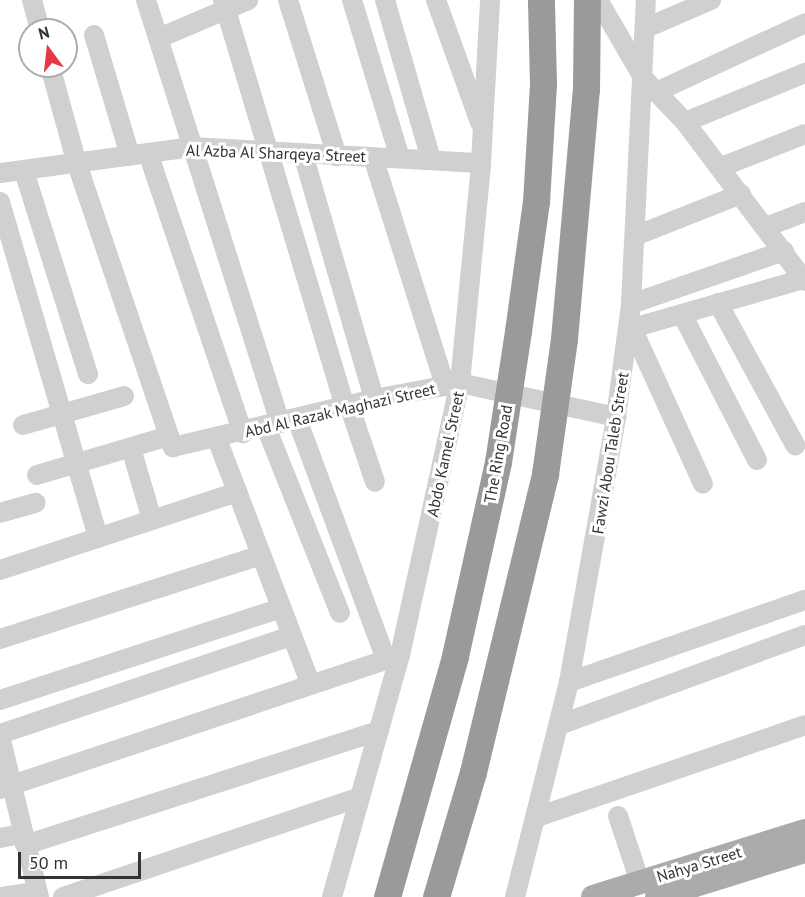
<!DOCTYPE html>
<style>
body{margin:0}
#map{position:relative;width:805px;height:897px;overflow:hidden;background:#fff;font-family:"PT Sans",sans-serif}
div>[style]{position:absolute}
.minor>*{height:20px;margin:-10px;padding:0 10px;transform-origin:10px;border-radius:10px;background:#d0d0d0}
.major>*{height:24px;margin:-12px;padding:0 12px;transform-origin:12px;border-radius:12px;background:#ababab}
.highway>*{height:27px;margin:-13.5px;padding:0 13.5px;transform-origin:13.5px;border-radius:13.5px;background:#9a9a9a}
.highway-bridge>*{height:27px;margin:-13.5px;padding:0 13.5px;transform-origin:13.5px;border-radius:13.5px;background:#9a9a9a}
span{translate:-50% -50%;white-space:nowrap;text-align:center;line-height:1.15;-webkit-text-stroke:6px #fff;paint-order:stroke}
.street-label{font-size:16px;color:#333}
.north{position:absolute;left:18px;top:18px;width:60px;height:60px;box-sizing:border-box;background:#fff;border:2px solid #adadad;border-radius:50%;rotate:345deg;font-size:16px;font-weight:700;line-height:24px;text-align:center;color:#333}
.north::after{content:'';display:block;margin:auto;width:21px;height:27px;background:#e63946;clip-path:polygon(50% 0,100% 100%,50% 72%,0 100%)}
.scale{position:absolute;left:18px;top:852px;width:123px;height:27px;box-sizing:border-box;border:3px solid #333;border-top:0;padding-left:8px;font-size:18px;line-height:21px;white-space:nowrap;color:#333;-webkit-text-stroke:4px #fff;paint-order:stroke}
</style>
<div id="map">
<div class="minor">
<i style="left:32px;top:0;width:31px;rotate:75deg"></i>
<i style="left:146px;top:0;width:444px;rotate:72.4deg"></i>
<i style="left:223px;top:0;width:424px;rotate:73.3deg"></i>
<i style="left:288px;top:0;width:164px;rotate:72.6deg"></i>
<i style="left:352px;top:0;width:165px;rotate:73.1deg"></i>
<i style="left:385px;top:0;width:166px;rotate:73.9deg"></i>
<i style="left:436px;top:0;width:130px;rotate:70.2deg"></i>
<i style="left:598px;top:0;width:91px;rotate:59.8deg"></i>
<i style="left:644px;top:79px;width:59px;rotate:46.4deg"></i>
<i style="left:685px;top:122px;width:199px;rotate:53deg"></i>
<i style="left:646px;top:28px;width:71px;rotate:-23.3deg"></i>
<i style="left:94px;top:35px;width:126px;rotate:73.4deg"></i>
<i style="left:159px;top:38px;width:97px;rotate:-23.1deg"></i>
<i style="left:50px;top:66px;width:102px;rotate:74.6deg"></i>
<i style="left:77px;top:164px;width:299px;rotate:71.3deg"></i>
<i style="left:173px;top:447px;width:207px;rotate:-13.4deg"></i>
<i style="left:374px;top:399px;width:87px;rotate:-10.5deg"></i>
<i style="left:460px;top:383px;width:160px;rotate:12.3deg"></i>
<i style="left:656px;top:92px;width:164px;rotate:-24.8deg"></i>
<i style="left:685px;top:122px;width:130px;rotate:-22.2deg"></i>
<i style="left:148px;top:153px;width:296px;rotate:71.3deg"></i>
<i style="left:303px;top:154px;width:255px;rotate:73.8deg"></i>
<i style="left:373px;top:157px;width:240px;rotate:72.5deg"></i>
<i style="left:721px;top:167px;width:90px;rotate:-21.4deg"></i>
<i style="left:24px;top:171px;width:213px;rotate:72.5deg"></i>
<i style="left:0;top:173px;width:194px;rotate:-7.7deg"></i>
<i style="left:192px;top:147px;width:289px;rotate:3.2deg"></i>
<i style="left:0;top:202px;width:350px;rotate:73.7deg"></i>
<i style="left:766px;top:227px;width:42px;rotate:-21deg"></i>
<i style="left:635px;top:236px;width:114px;rotate:-21.6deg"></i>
<i style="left:718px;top:303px;width:162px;rotate:61.5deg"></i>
<i style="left:631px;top:304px;width:162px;rotate:-19.1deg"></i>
<i style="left:682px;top:314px;width:164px;rotate:62.8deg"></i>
<i style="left:632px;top:328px;width:171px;rotate:65.5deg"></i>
<i style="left:629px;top:329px;width:181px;rotate:-16deg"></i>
<i style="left:349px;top:405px;width:81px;rotate:71.3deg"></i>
<i style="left:297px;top:419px;width:257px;rotate:69.7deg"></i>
<i style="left:23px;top:425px;width:105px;rotate:-16deg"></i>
<i style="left:266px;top:427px;width:200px;rotate:68.3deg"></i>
<i style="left:217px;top:439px;width:263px;rotate:69.1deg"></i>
<i style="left:131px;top:448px;width:75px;rotate:73.7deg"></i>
<i style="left:37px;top:475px;width:138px;rotate:-16.5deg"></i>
<i style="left:0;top:513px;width:37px;rotate:-16deg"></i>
<i style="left:0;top:570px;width:250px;rotate:-18.2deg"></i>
<i style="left:0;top:639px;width:274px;rotate:-17.8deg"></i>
<i style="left:569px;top:682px;width:250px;rotate:-19.2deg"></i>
<i style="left:0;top:700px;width:296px;rotate:-18.1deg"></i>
<i style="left:559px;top:725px;width:262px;rotate:-20.1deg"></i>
<i style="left:0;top:734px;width:308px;rotate:-18.6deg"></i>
<i style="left:0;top:736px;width:166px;rotate:76.4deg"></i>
<i style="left:0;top:789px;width:422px;rotate:-18.5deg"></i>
<i style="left:618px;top:816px;width:70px;rotate:71.6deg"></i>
<i style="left:537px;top:817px;width:283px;rotate:-18.9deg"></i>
<i style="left:0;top:838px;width:23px;rotate:-10deg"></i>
<i style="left:25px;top:845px;width:372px;rotate:-17.9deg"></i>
<i style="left:2px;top:897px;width:36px;rotate:-9deg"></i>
<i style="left:63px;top:897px;width:313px;rotate:-18.6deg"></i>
<i style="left:332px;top:897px;width:251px;rotate:-74.3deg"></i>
<i style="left:400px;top:655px;width:279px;rotate:-77.6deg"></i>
<i style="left:460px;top:383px;width:221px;rotate:-84.5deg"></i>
<i style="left:481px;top:163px;width:163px;rotate:-86.8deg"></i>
<i style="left:515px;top:897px;width:222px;rotate:-75.9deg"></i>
<i style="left:569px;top:682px;width:269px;rotate:-79.9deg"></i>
<i style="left:616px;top:417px;width:114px;rotate:-82.4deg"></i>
<i style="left:631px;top:304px;width:304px;rotate:-87.2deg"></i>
</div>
<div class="major">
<i style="left:593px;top:897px;width:222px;rotate:-17.3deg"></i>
<i style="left:657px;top:897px;width:155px;rotate:-17.3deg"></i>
</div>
<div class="highway">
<i style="left:518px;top:331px;width:130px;rotate:-82.1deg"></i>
<i style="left:536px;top:202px;width:118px;rotate:-86.6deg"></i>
<i style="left:543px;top:84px;width:84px;rotate:-91.4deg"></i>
<i style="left:564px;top:339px;width:250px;rotate:-85deg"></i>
<i style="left:586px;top:90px;width:90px;rotate:-89.4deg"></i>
<i style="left:387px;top:897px;width:250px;rotate:-74.2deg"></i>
<i style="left:455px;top:656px;width:199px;rotate:-77.5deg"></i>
<i style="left:436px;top:897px;width:130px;rotate:-73.5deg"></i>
<i style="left:473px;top:772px;width:307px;rotate:-76.4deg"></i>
</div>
<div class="highway-bridge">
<i style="left:498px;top:462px;width:133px;rotate:-81.3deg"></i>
<i style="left:545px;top:474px;width:136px;rotate:-82deg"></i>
</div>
<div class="street-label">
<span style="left:276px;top:153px;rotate:2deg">Al Azba Al Sharqeya Street</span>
<span style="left:340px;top:410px;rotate:-13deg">Abd Al Razak Maghazi Street</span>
<span style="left:610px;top:453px;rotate:-81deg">Fawzi Abou Taleb Street</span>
<span style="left:445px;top:454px;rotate:-78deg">Abdo Kamel Street</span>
<span style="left:498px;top:454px;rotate:-80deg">The Ring Road</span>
<span style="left:699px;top:864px;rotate:-17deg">Nahya Street</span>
</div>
<div class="north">N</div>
<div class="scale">50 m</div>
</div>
